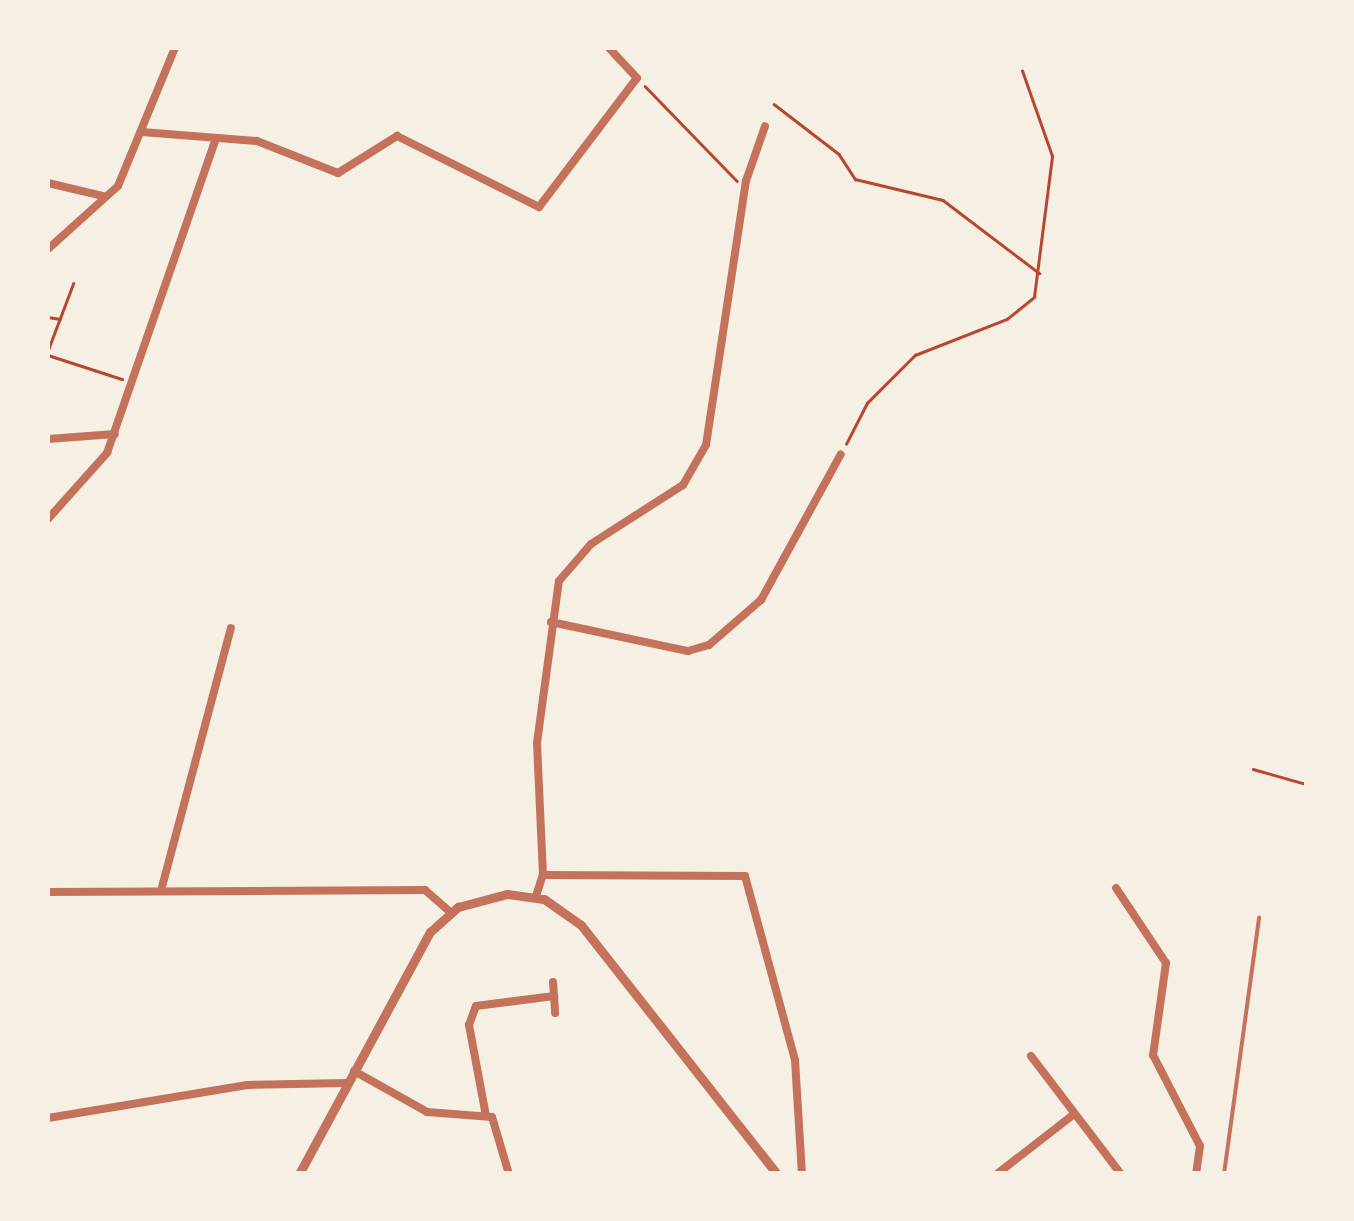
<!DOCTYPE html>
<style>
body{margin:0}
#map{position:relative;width:1354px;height:1221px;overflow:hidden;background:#f6efe4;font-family:"Noto Serif",serif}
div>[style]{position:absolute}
.path>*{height:2.5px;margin:-1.25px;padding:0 1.25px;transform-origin:1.25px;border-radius:1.25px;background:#b5482f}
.service>*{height:4px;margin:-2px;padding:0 2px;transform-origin:2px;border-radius:2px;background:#c5725c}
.minor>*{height:8px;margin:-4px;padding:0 4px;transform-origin:4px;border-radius:4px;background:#c5725c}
.tertiary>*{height:9px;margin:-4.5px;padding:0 4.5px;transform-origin:4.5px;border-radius:4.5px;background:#c5725c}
span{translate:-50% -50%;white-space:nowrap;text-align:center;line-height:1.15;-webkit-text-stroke:9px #f6efe4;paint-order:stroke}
.frame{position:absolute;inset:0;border:50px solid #f6efe4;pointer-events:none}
</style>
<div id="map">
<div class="path">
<i style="left:645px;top:86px;width:132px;rotate:45.9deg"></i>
<i style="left:774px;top:104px;width:82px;rotate:37.6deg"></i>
<i style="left:839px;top:154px;width:30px;rotate:57deg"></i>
<i style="left:855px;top:179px;width:90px;rotate:13.4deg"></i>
<i style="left:943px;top:200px;width:121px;rotate:37.2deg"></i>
<i style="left:48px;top:317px;width:12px;rotate:9deg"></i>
<i style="left:48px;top:350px;width:71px;rotate:-69.3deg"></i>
<i style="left:48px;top:355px;width:78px;rotate:18deg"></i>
<i style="left:846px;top:444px;width:46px;rotate:-62.9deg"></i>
<i style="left:867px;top:403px;width:68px;rotate:-45deg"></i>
<i style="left:915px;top:355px;width:99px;rotate:-21.4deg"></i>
<i style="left:1007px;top:319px;width:35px;rotate:-39deg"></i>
<i style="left:1034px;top:297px;width:142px;rotate:-82.7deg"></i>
<i style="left:1052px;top:156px;width:90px;rotate:-109.4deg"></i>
<i style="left:1253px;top:769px;width:55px;rotate:15.8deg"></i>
</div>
<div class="service">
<i style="left:1224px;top:1174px;width:259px;rotate:-82.2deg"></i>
</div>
<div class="minor">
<i style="left:142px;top:132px;width:115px;rotate:4.5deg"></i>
<i style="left:257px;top:141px;width:87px;rotate:21.6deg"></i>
<i style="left:338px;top:173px;width:70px;rotate:-32.1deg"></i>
<i style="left:397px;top:136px;width:159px;rotate:26.6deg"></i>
<i style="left:539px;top:207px;width:162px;rotate:-52.8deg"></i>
<i style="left:637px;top:78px;width:41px;rotate:-133deg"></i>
<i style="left:48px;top:183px;width:57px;rotate:13.3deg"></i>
<i style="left:48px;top:249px;width:94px;rotate:-42deg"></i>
<i style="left:118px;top:186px;width:149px;rotate:-67.6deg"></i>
<i style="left:48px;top:439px;width:67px;rotate:-4.3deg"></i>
<i style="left:48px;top:519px;width:89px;rotate:-48.2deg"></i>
<i style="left:107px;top:453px;width:333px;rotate:-70.9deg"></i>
<i style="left:551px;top:622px;width:140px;rotate:12deg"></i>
<i style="left:688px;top:651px;width:22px;rotate:-16deg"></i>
<i style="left:709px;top:645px;width:69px;rotate:-40.9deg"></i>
<i style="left:761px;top:600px;width:166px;rotate:-61.3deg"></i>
<i style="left:543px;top:875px;width:132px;rotate:-92.6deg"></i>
<i style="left:537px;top:743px;width:163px;rotate:-82.3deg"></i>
<i style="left:559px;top:581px;width:49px;rotate:-49.1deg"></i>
<i style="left:591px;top:544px;width:109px;rotate:-32.7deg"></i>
<i style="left:683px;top:485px;width:46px;rotate:-60.1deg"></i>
<i style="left:706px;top:445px;width:267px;rotate:-81.4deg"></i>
<i style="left:746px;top:181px;width:58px;rotate:-70.9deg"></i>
<i style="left:162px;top:887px;width:268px;rotate:-75.1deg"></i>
<i style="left:1116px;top:888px;width:90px;rotate:56.3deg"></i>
<i style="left:1166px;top:963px;width:93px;rotate:98deg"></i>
<i style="left:1153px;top:1055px;width:102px;rotate:62.7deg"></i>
<i style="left:1200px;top:1146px;width:28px;rotate:98deg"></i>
<i style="left:48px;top:892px;width:377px;rotate:-0.3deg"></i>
<i style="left:425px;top:890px;width:33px;rotate:41deg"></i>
<i style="left:536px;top:896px;width:22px;rotate:-72deg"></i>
<i style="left:543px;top:875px;width:202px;rotate:0.3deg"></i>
<i style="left:745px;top:876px;width:191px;rotate:74.8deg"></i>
<i style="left:795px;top:1060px;width:114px;rotate:86.5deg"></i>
<i style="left:553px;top:982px;width:31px;rotate:86deg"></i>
<i style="left:1031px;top:1056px;width:148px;rotate:52.7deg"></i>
<i style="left:354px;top:1071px;width:84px;rotate:29.3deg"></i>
<i style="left:427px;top:1112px;width:65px;rotate:4.4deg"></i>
<i style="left:492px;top:1117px;width:59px;rotate:73.4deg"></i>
<i style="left:486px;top:1116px;width:93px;rotate:-100.6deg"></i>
<i style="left:469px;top:1025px;width:20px;rotate:-70deg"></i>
<i style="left:476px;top:1006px;width:79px;rotate:-7.3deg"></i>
<i style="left:48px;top:1118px;width:202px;rotate:-9.4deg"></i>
<i style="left:247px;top:1085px;width:100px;rotate:-1.1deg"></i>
<i style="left:997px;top:1174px;width:98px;rotate:-37.9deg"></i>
</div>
<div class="tertiary">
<i style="left:299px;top:1174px;width:275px;rotate:-61.6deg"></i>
<i style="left:430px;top:932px;width:38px;rotate:-42deg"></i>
<i style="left:458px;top:907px;width:51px;rotate:-14.9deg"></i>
<i style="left:507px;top:894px;width:37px;rotate:8deg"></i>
<i style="left:544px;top:899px;width:45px;rotate:35.1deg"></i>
<i style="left:581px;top:925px;width:317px;rotate:51.8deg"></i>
</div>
<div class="frame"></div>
</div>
